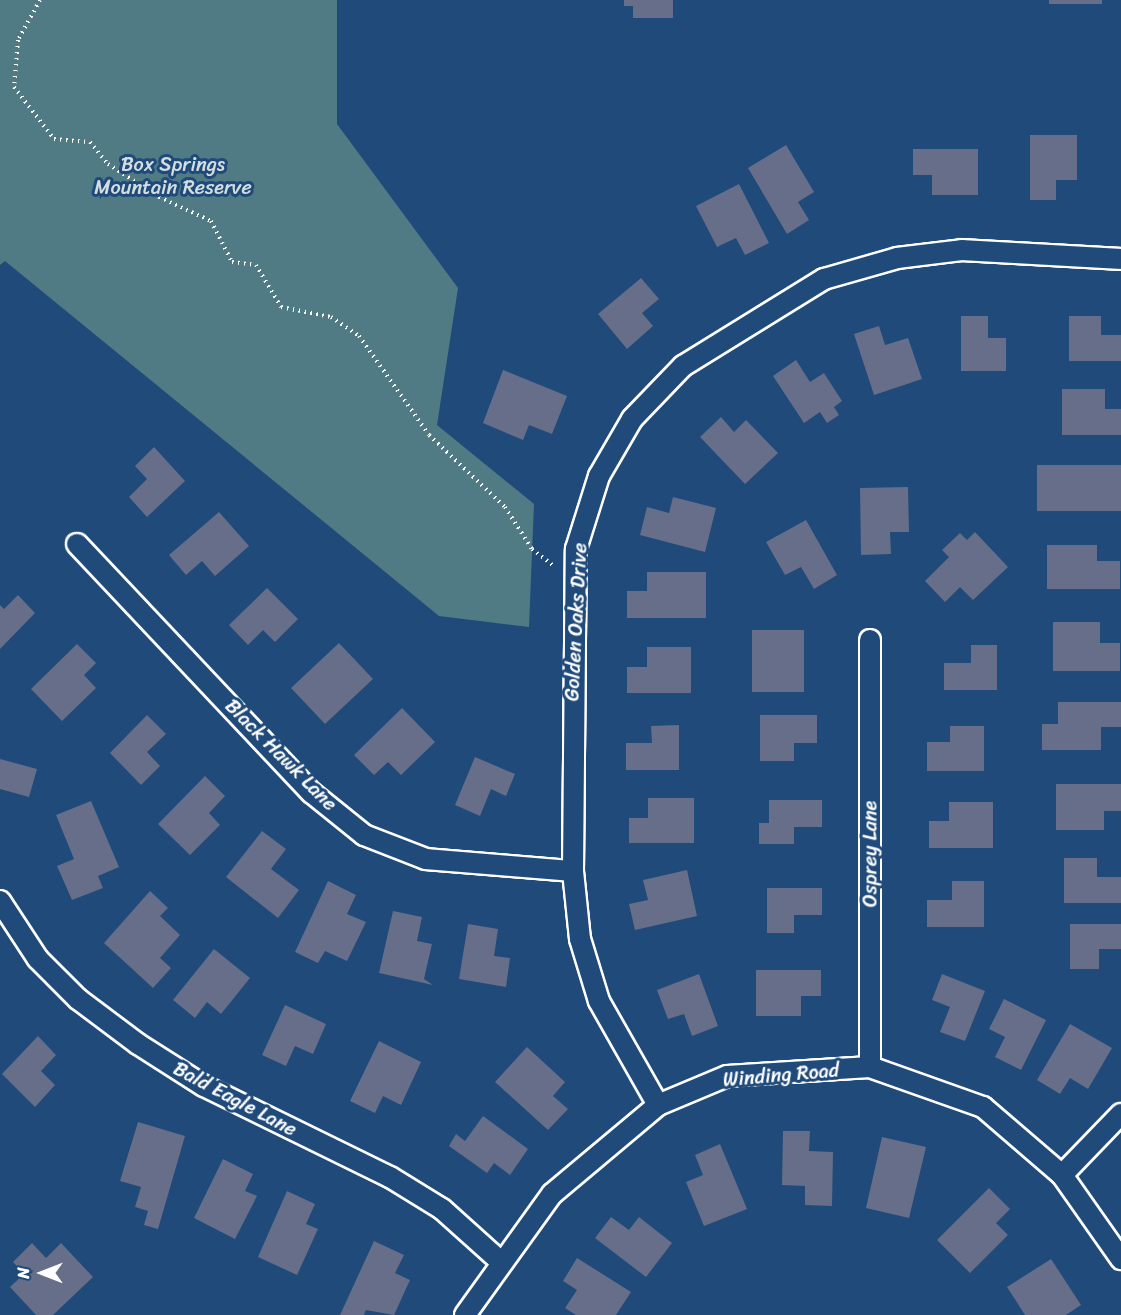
<!DOCTYPE html>
<style>
body{margin:0}
#map{position:relative;width:1121px;height:1315px;overflow:hidden;background:#1f4a7a;font-family:Sriracha,sans-serif}
div>[style]{position:absolute}
.green>*{inset:0;background:#507b84}
.building>*{inset:0;background:#666e89}
.path>*{height:4px;margin-top:-2px;transform-origin:0;background:repeating-linear-gradient(90deg,#fff 0 1.5px,transparent 0 6px)}
.roads{filter:drop-shadow(2px 0 #fff) drop-shadow(-2px 0 #fff) drop-shadow(0 2px #fff) drop-shadow(0 -2px #fff)}
.street>*{height:20px;margin:-10px;padding:0 10px;transform-origin:10px;border-radius:10px;background:#1f4a7a}
span{translate:-50% -50%;white-space:nowrap;text-align:center;line-height:1.15;-webkit-text-stroke:6px #1f4a7a;paint-order:stroke}
.park-label{font-size:20px;color:#d3dee0}
.street-label{font-size:20px;color:#fff}
.north{position:absolute;left:12px;top:1243px;width:60px;height:60px;-webkit-text-stroke:4px #1f4a7a;paint-order:stroke;rotate:270deg;font-size:16px;font-weight:700;line-height:24px;text-align:center;color:#fff}
.north::after{content:'';display:block;margin:auto;width:21px;height:27px;background:#fff;clip-path:polygon(50% 0,100% 100%,50% 72%,0 100%)}
</style>
<div id="map">
<div class="green">
<i style="clip-path:polygon(0 0,337px 0,337px 124px,458px 288px,437px 425px,534px 504px,529px 627px,439px 616px,5px 261px,0 265px)"></i>
</div>
<div class="building">
<i style="clip-path:polygon(624px 0,673px 0,673px 18px,633px 18px,633px 6px,624px 6px)"></i>
<i style="clip-path:polygon(1049px 0,1102px 0,1102px 4px,1049px 4px)"></i>
<i style="clip-path:polygon(1030px 135px,1077px 135px,1077px 180px,1056px 180px,1056px 200px,1030px 200px)"></i>
<i style="clip-path:polygon(786px 145px,814px 192px,798px 202px,809px 220px,787px 234px,748px 168px)"></i>
<i style="clip-path:polygon(913px 149px,978px 149px,978px 195px,932px 195px,932px 175px,913px 175px)"></i>
<i style="clip-path:polygon(739px 184px,769px 243px,745px 255px,736px 238px,717px 247px,696px 206px)"></i>
<i style="clip-path:polygon(641px 278px,659px 299px,642px 313px,653px 326px,627px 349px,598px 314px)"></i>
<i style="clip-path:polygon(961px 316px,988px 316px,988px 338px,1006px 338px,1006px 371px,961px 371px)"></i>
<i style="clip-path:polygon(1069px 316px,1101px 316px,1101px 335px,1121px 335px,1121px 361px,1069px 361px)"></i>
<i style="clip-path:polygon(879px 326px,885px 345px,908px 338px,922px 379px,874px 395px,854px 334px)"></i>
<i style="clip-path:polygon(796px 360px,810px 382px,824px 373px,842px 401px,834px 407px,839px 415px,827px 423px,820px 412px,804px 423px,773px 376px)"></i>
<i style="clip-path:polygon(503px 370px,567px 396px,552px 434px,529px 425px,523px 440px,483px 423px)"></i>
<i style="clip-path:polygon(1062px 389px,1105px 389px,1105px 409px,1121px 409px,1121px 435px,1062px 435px)"></i>
<i style="clip-path:polygon(721px 417px,734px 432px,746px 420px,778px 453px,745px 484px,700px 437px)"></i>
<i style="clip-path:polygon(154px 447px,185px 481px,147px 517px,129px 497px,147px 479px,135px 466px)"></i>
<i style="clip-path:polygon(1037px 465px,1121px 465px,1121px 511px,1037px 511px)"></i>
<i style="clip-path:polygon(908px 487px,909px 532px,890px 532px,891px 554px,861px 555px,860px 488px)"></i>
<i style="clip-path:polygon(673px 497px,716px 508px,705px 552px,640px 535px,647px 507px,669px 513px)"></i>
<i style="clip-path:polygon(219px 512px,249px 546px,215px 576px,202px 561px,186px 575px,169px 555px)"></i>
<i style="clip-path:polygon(806px 520px,837px 575px,814px 589px,801px 567px,785px 575px,766px 542px)"></i>
<i style="clip-path:polygon(975px 532px,1008px 567px,973px 600px,960px 587px,945px 602px,925px 581px,949px 557px,942px 550px,960px 533px,967px 540px)"></i>
<i style="clip-path:polygon(1047px 545px,1097px 545px,1097px 561px,1120px 561px,1120px 589px,1047px 589px)"></i>
<i style="clip-path:polygon(647px 572px,706px 572px,706px 618px,627px 618px,627px 591px,647px 591px)"></i>
<i style="clip-path:polygon(267px 588px,298px 619px,275px 642px,263px 630px,248px 645px,229px 625px)"></i>
<i style="clip-path:polygon(18px 595px,35px 613px,0 649px,0 605px,4px 609px)"></i>
<i style="clip-path:polygon(1053px 622px,1100px 622px,1100px 643px,1120px 643px,1120px 671px,1053px 671px)"></i>
<i style="clip-path:polygon(752px 630px,804px 630px,804px 692px,752px 692px)"></i>
<i style="clip-path:polygon(339px 643px,373px 679px,325px 724px,291px 688px)"></i>
<i style="clip-path:polygon(77px 644px,96px 663px,84px 675px,96px 688px,62px 721px,31px 689px)"></i>
<i style="clip-path:polygon(971px 645px,997px 645px,997px 690px,944px 690px,944px 663px,971px 663px)"></i>
<i style="clip-path:polygon(647px 647px,691px 647px,691px 693px,627px 693px,627px 667px,647px 667px)"></i>
<i style="clip-path:polygon(1058px 702px,1121px 702px,1121px 727px,1101px 727px,1101px 750px,1042px 750px,1042px 724px,1058px 724px)"></i>
<i style="clip-path:polygon(402px 708px,435px 742px,401px 775px,388px 762px,374px 775px,354px 755px)"></i>
<i style="clip-path:polygon(147px 715px,166px 734px,147px 752px,160px 766px,141px 785px,110px 753px)"></i>
<i style="clip-path:polygon(760px 715px,817px 715px,817px 743px,794px 743px,794px 761px,760px 761px)"></i>
<i style="clip-path:polygon(679px 725px,679px 770px,626px 770px,626px 743px,652px 743px,651px 726px)"></i>
<i style="clip-path:polygon(950px 726px,984px 726px,984px 771px,927px 771px,927px 742px,950px 742px)"></i>
<i style="clip-path:polygon(475px 757px,515px 774px,506px 796px,491px 789px,480px 816px,455px 805px)"></i>
<i style="clip-path:polygon(0 759px,37px 769px,29px 797px,0 789px)"></i>
<i style="clip-path:polygon(205px 776px,225px 796px,209px 813px,220px 825px,190px 855px,158px 824px)"></i>
<i style="clip-path:polygon(1056px 784px,1121px 784px,1121px 811px,1104px 811px,1104px 830px,1056px 830px)"></i>
<i style="clip-path:polygon(648px 798px,694px 798px,694px 843px,629px 843px,629px 818px,648px 818px)"></i>
<i style="clip-path:polygon(769px 800px,822px 800px,822px 827px,794px 827px,794px 844px,759px 844px,759px 823px,769px 823px)"></i>
<i style="clip-path:polygon(91px 801px,119px 867px,98px 876px,103px 888px,72px 900px,57px 866px,74px 859px,56px 815px)"></i>
<i style="clip-path:polygon(949px 802px,993px 802px,993px 848px,929px 848px,929px 821px,949px 821px)"></i>
<i style="clip-path:polygon(262px 831px,286px 849px,271px 869px,299px 890px,278px 918px,226px 877px)"></i>
<i style="clip-path:polygon(1064px 858px,1097px 858px,1097px 877px,1121px 877px,1121px 903px,1064px 903px)"></i>
<i style="clip-path:polygon(687px 870px,697px 916px,635px 930px,629px 904px,648px 900px,643px 880px)"></i>
<i style="clip-path:polygon(328px 881px,356px 895px,347px 914px,366px 922px,347px 961px,325px 951px,318px 963px,295px 952px)"></i>
<i style="clip-path:polygon(952px 881px,984px 881px,984px 927px,927px 927px,927px 900px,952px 900px)"></i>
<i style="clip-path:polygon(767px 888px,822px 888px,822px 915px,794px 915px,794px 933px,767px 933px)"></i>
<i style="clip-path:polygon(150px 891px,168px 908px,160px 916px,180px 935px,160px 958px,171px 968px,153px 988px,104px 943px)"></i>
<i style="clip-path:polygon(393px 911px,422px 917px,417px 941px,432px 944px,424px 979px,433px 985px,379px 973px)"></i>
<i style="clip-path:polygon(468px 924px,498px 929px,494px 956px,510px 958px,506px 987px,459px 979px)"></i>
<i style="clip-path:polygon(1070px 924px,1121px 924px,1121px 949px,1099px 949px,1099px 969px,1070px 969px)"></i>
<i style="clip-path:polygon(214px 949px,250px 978px,221px 1014px,207px 1002px,195px 1018px,173px 1000px)"></i>
<i style="clip-path:polygon(756px 970px,821px 970px,821px 996px,801px 996px,801px 1016px,756px 1016px)"></i>
<i style="clip-path:polygon(699px 974px,718px 1026px,692px 1036px,684px 1014px,668px 1019px,657px 990px)"></i>
<i style="clip-path:polygon(942px 974px,985px 991px,965px 1041px,940px 1032px,950px 1007px,932px 1000px)"></i>
<i style="clip-path:polygon(1004px 999px,1046px 1020px,1021px 1070px,995px 1057px,1005px 1037px,989px 1029px)"></i>
<i style="clip-path:polygon(285px 1005px,326px 1024px,313px 1054px,295px 1046px,286px 1066px,262px 1055px)"></i>
<i style="clip-path:polygon(1070px 1024px,1112px 1048px,1088px 1089px,1070px 1078px,1060px 1094px,1037px 1080px)"></i>
<i style="clip-path:polygon(38px 1036px,56px 1055px,41px 1071px,55px 1085px,35px 1107px,2px 1074px)"></i>
<i style="clip-path:polygon(379px 1041px,421px 1062px,401px 1105px,383px 1096px,375px 1113px,350px 1101px)"></i>
<i style="clip-path:polygon(527px 1047px,565px 1082px,553px 1096px,568px 1109px,548px 1130px,495px 1082px)"></i>
<i style="clip-path:polygon(483px 1116px,528px 1149px,510px 1175px,494px 1163px,487px 1173px,449px 1146px,456px 1134px,465px 1141px)"></i>
<i style="clip-path:polygon(138px 1122px,185px 1136px,158px 1229px,144px 1225px,148px 1211px,135px 1207px,141px 1187px,120px 1181px)"></i>
<i style="clip-path:polygon(783px 1131px,810px 1131px,809px 1151px,833px 1152px,832px 1206px,805px 1205px,805px 1186px,782px 1185px)"></i>
<i style="clip-path:polygon(882px 1137px,926px 1147px,909px 1218px,866px 1208px)"></i>
<i style="clip-path:polygon(720px 1144px,747px 1209px,704px 1226px,686px 1182px,703px 1175px,695px 1155px)"></i>
<i style="clip-path:polygon(223px 1159px,253px 1174px,245px 1191px,257px 1196px,235px 1239px,194px 1218px)"></i>
<i style="clip-path:polygon(989px 1188px,1010px 1209px,996px 1223px,1008px 1235px,970px 1273px,937px 1240px)"></i>
<i style="clip-path:polygon(287px 1191px,315px 1204px,306px 1224px,318px 1229px,297px 1275px,258px 1257px)"></i>
<i style="clip-path:polygon(611px 1217px,629px 1230px,639px 1217px,672px 1243px,646px 1277px,595px 1238px)"></i>
<i style="clip-path:polygon(374px 1241px,404px 1255px,395px 1273px,410px 1280px,394px 1315px,366px 1310px,364px 1315px,340px 1315px)"></i>
<i style="clip-path:polygon(32px 1243px,46px 1258px,61px 1243px,93px 1277px,53px 1315px,36px 1315px,10px 1287px,24px 1274px,13px 1262px)"></i>
<i style="clip-path:polygon(577px 1258px,631px 1292px,616px 1315px,576px 1315px,565px 1308px,577px 1290px,563px 1281px)"></i>
<i style="clip-path:polygon(1051px 1259px,1081px 1305px,1066px 1315px,1025px 1315px,1007px 1287px)"></i>
</div>
<div class="path">
<i style="left:40px;top:0;width:46px;rotate:118.8deg"></i>
<i style="left:18px;top:40px;width:47px;rotate:94.9deg"></i>
<i style="left:14px;top:87px;width:66px;rotate:52.4deg"></i>
<i style="left:54px;top:139px;width:36px;rotate:5deg"></i>
<i style="left:90px;top:142px;width:28px;rotate:51deg"></i>
<i style="left:108px;top:164px;width:61px;rotate:32.9deg"></i>
<i style="left:159px;top:197px;width:57px;rotate:24.8deg"></i>
<i style="left:211px;top:221px;width:46px;rotate:62.9deg"></i>
<i style="left:232px;top:262px;width:24px;rotate:7deg"></i>
<i style="left:256px;top:265px;width:49px;rotate:59.2deg"></i>
<i style="left:281px;top:307px;width:51px;rotate:11.3deg"></i>
<i style="left:331px;top:317px;width:34px;rotate:34deg"></i>
<i style="left:359px;top:336px;width:121px;rotate:54.7deg"></i>
<i style="left:429px;top:435px;width:105px;rotate:43.5deg"></i>
<i style="left:505px;top:507px;width:50px;rotate:57.3deg"></i>
<i style="left:532px;top:549px;width:29px;rotate:38deg"></i>
</div>
<div class="roads">
<div class="street">
<i style="left:77px;top:544px;width:342px;rotate:46.7deg"></i>
<i style="left:312px;top:793px;width:67px;rotate:38.9deg"></i>
<i style="left:364px;top:835px;width:66px;rotate:21.2deg"></i>
<i style="left:426px;top:859px;width:147px;rotate:4.7deg"></i>
<i style="left:870px;top:640px;width:427px;rotate:90deg"></i>
<i style="left:0;top:901px;width:69px;rotate:56.8deg"></i>
<i style="left:38px;top:959px;width:57px;rotate:45deg"></i>
<i style="left:78px;top:999px;width:75px;rotate:36.9deg"></i>
<i style="left:138px;top:1044px;width:78px;rotate:32.5deg"></i>
<i style="left:204px;top:1086px;width:207px;rotate:26.1deg"></i>
<i style="left:390px;top:1177px;width:61px;rotate:31.6deg"></i>
<i style="left:442px;top:1209px;width:78px;rotate:41.9deg"></i>
<i style="left:658px;top:1105px;width:120px;rotate:-119.6deg"></i>
<i style="left:599px;top:1001px;width:65px;rotate:-107deg"></i>
<i style="left:580px;top:939px;width:68px;rotate:-95.9deg"></i>
<i style="left:573px;top:871px;width:322px;rotate:-89.5deg"></i>
<i style="left:576px;top:549px;width:77px;rotate:-72.5deg"></i>
<i style="left:599px;top:476px;width:66px;rotate:-59.9deg"></i>
<i style="left:632px;top:419px;width:74px;rotate:-46.1deg"></i>
<i style="left:683px;top:366px;width:166px;rotate:-31.7deg"></i>
<i style="left:824px;top:279px;width:76px;rotate:-16deg"></i>
<i style="left:897px;top:258px;width:65px;rotate:-7deg"></i>
<i style="left:962px;top:250px;width:159px;rotate:3.2deg"></i>
<i style="left:1062px;top:1175px;width:85px;rotate:-46deg"></i>
<i style="left:465px;top:1315px;width:149px;rotate:-54.3deg"></i>
<i style="left:552px;top:1194px;width:138px;rotate:-40deg"></i>
<i style="left:658px;top:1105px;width:75px;rotate:-22.8deg"></i>
<i style="left:727px;top:1076px;width:143px;rotate:-3.6deg"></i>
<i style="left:870px;top:1067px;width:120px;rotate:19.5deg"></i>
<i style="left:983px;top:1107px;width:104px;rotate:40.7deg"></i>
<i style="left:1062px;top:1175px;width:103px;rotate:54.9deg"></i>
</div>
</div>
<div class="park-label">
<span style="left:173px;top:176px">Box Springs<br>Mountain Reserve</span>
</div>
<div class="street-label">
<span style="left:576px;top:622px;rotate:-87deg">Golden Oaks Drive</span>
<span style="left:281px;top:755px;rotate:45deg">Black Hawk Lane</span>
<span style="left:870px;top:854px;rotate:-90deg">Osprey Lane</span>
<span style="left:781px;top:1075px;rotate:-5deg">Winding Road</span>
<span style="left:235px;top:1099px;rotate:28deg">Bald Eagle Lane</span>
</div>
<div class="north">N</div>
</div>
